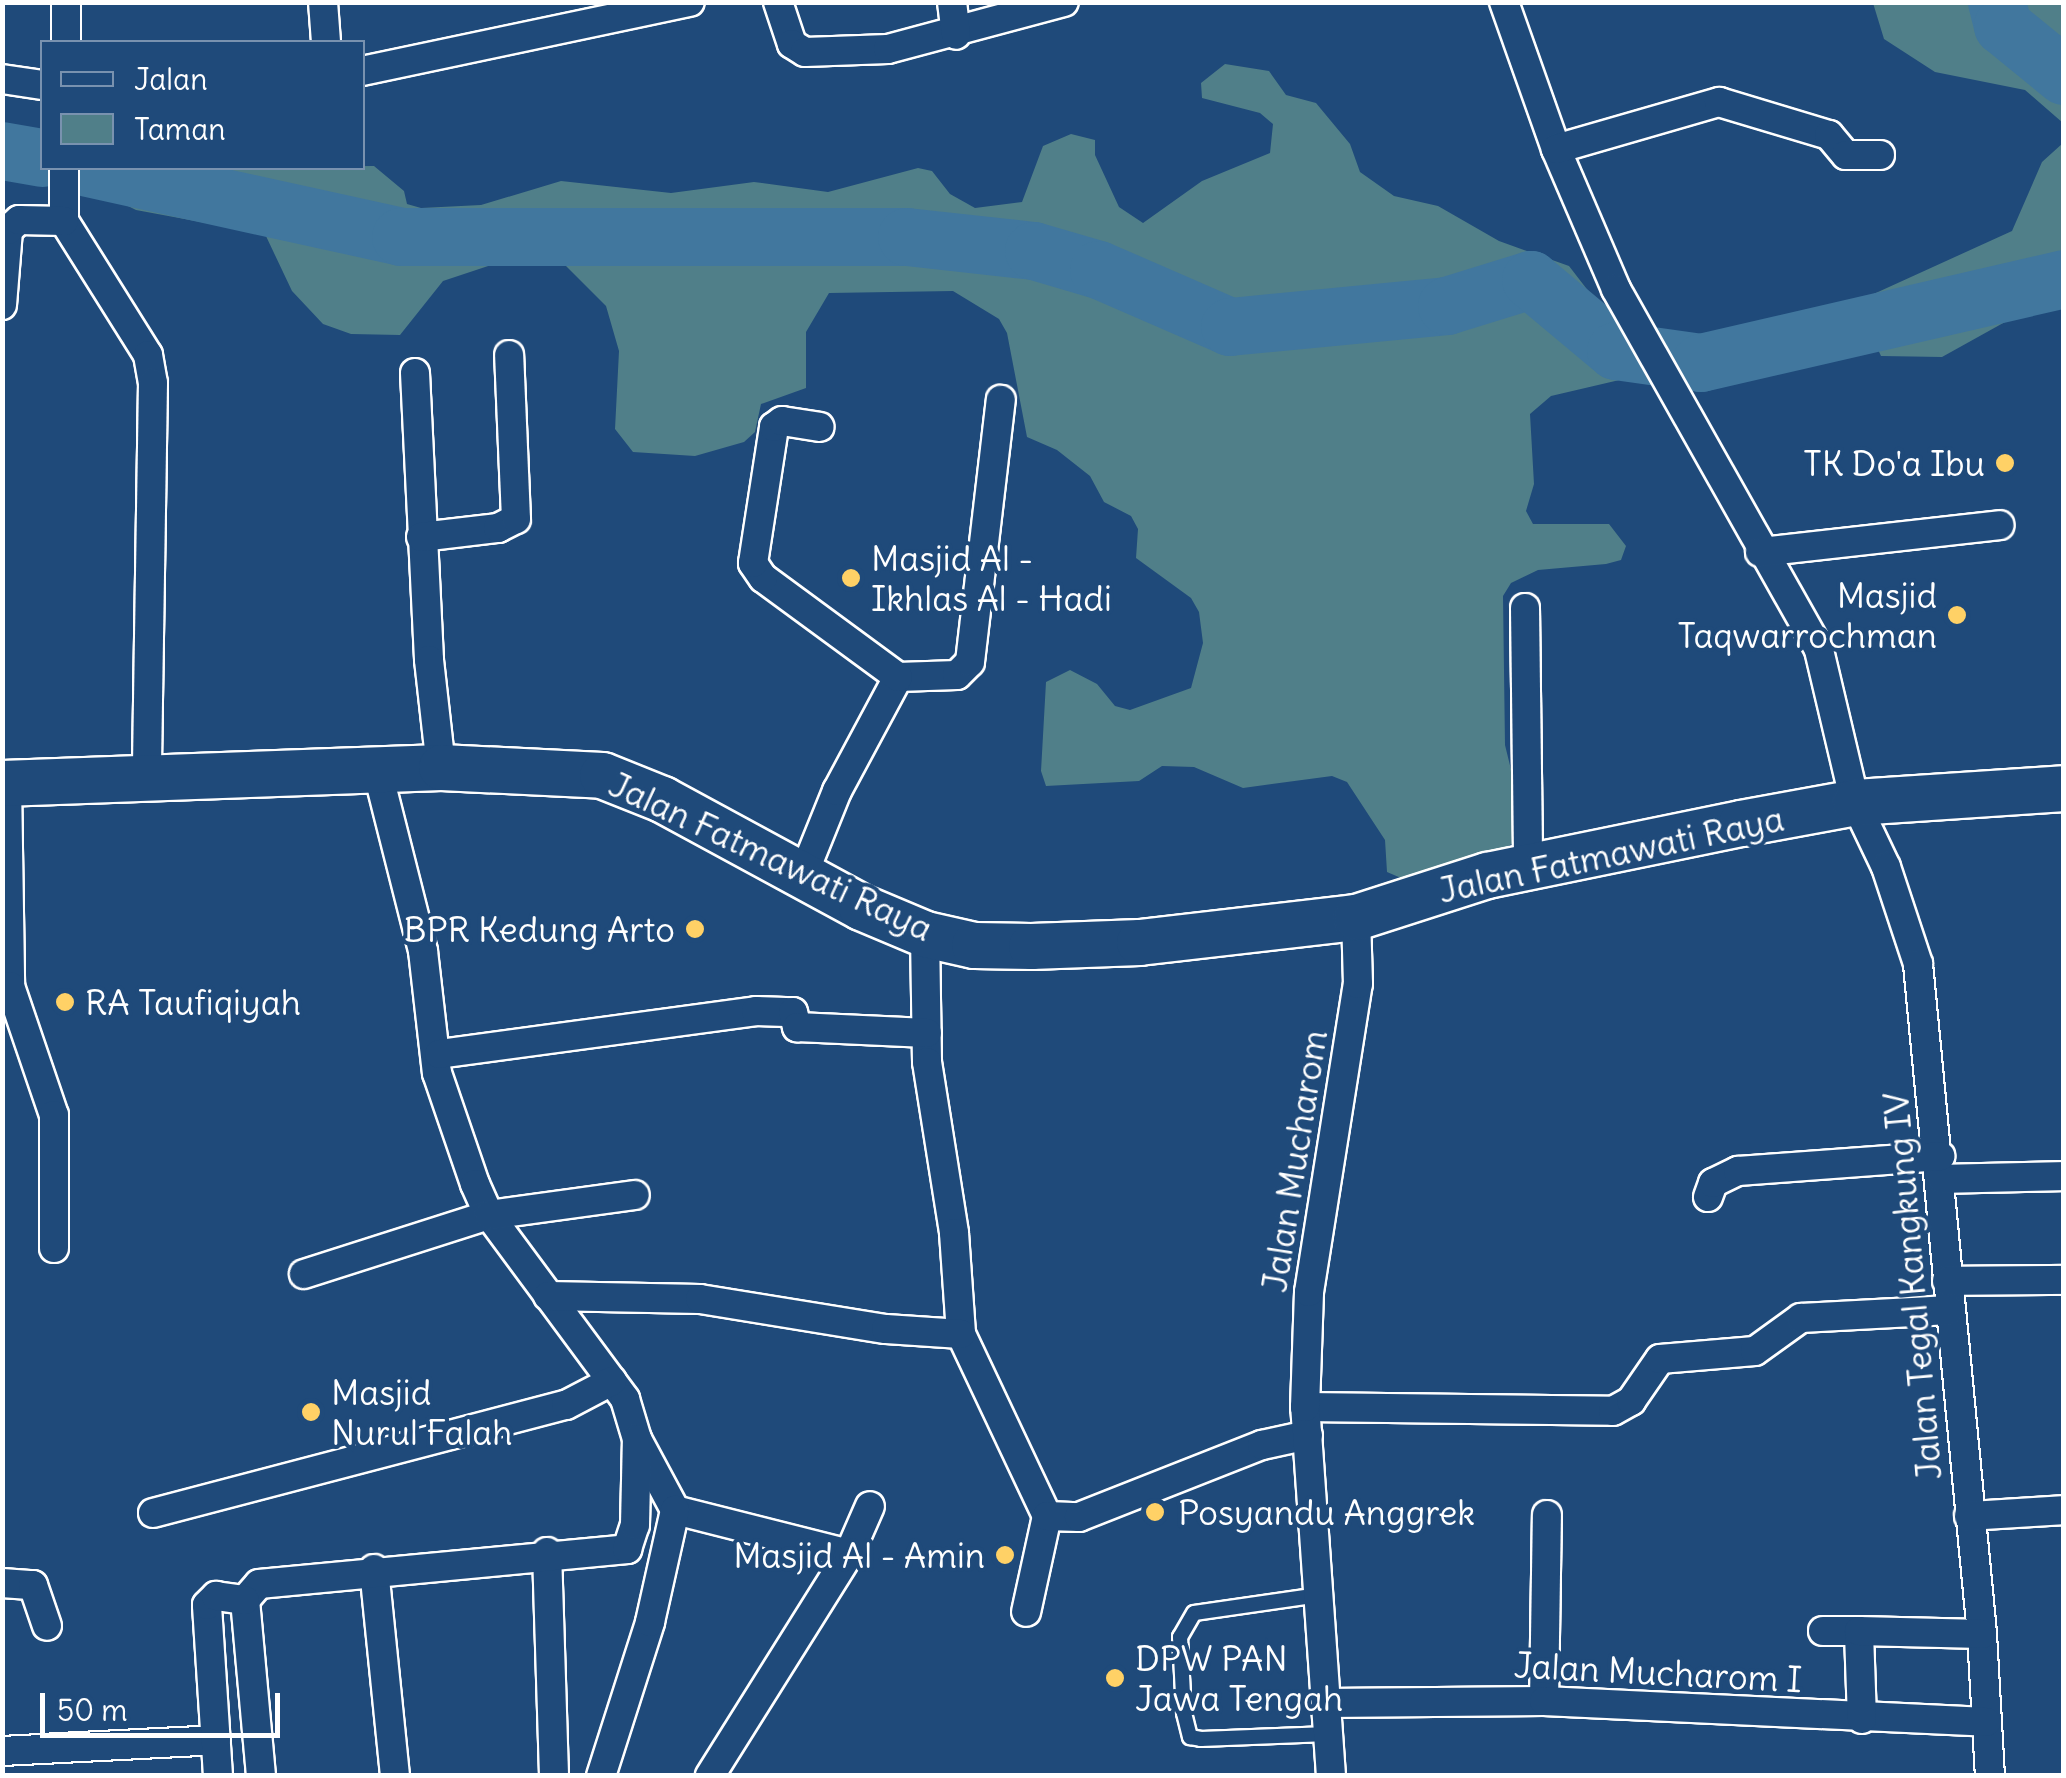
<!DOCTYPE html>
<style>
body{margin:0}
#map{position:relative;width:2066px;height:1778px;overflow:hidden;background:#1f4a7a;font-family:Delius,sans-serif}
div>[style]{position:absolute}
.green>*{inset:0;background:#507f89}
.river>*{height:58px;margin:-29px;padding:0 29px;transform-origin:29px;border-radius:29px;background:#41779e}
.roads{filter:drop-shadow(2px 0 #fff) drop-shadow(-2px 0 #fff) drop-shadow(0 2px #fff) drop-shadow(0 -2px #fff)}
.lane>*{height:14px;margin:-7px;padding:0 7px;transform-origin:7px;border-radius:7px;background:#1f4a7a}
.street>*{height:28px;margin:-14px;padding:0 14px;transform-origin:14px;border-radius:14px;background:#1f4a7a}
.primary>*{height:45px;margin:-22.5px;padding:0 22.5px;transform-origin:22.5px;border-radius:22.5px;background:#1f4a7a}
.dots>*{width:28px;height:28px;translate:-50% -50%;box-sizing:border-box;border:5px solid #1f4a7a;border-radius:50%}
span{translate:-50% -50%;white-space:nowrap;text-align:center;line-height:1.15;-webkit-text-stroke:8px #1f4a7a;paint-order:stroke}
.poi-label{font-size:35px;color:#fff}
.right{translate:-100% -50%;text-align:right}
.left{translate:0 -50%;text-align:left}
.street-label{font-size:35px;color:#fff}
.frame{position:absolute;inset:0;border:5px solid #fff;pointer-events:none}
.legend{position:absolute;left:40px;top:40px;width:325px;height:130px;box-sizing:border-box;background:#1f4a7a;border:2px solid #7992af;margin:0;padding:12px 18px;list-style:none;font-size:30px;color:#fff}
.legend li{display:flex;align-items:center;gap:20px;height:50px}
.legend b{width:50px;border:2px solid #7992af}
.scale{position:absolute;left:40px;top:1693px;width:240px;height:45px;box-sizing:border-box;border:5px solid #fff;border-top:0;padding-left:12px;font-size:30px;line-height:35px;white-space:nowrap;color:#fff;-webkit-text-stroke:8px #1f4a7a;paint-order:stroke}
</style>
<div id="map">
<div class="green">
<i style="clip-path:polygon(1873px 3px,2063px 3px,2063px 123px,2025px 90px,1935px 72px,1884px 39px)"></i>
<i style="clip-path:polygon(1225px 64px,1269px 71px,1286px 95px,1316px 103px,1350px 144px,1360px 172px,1394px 196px,1438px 206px,1499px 241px,1569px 266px,1603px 310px,1632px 364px,1628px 378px,1551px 396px,1530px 414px,1534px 484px,1526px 511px,1533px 524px,1609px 524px,1626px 546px,1621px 560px,1606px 564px,1538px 570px,1511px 583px,1503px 596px,1505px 745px,1518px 798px,1515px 842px,1488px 858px,1401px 878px,1387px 872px,1385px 840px,1347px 782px,1332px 776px,1243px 788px,1194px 767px,1162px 766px,1139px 781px,1046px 786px,1041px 771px,1046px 682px,1070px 670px,1097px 684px,1115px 706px,1130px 710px,1191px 688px,1203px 643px,1199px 612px,1191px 598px,1136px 558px,1138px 529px,1131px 516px,1104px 502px,1090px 476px,1057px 450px,1027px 437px,1007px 333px,999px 319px,953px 291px,829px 293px,806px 332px,806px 388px,761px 404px,755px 432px,744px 442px,695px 456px,633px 452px,615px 429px,619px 351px,606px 306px,563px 263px,518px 256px,443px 281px,400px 335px,351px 334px,323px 324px,292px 291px,265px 234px,136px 210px,110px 197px,103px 168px,374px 166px,404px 191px,407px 204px,421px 208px,481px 205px,561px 181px,671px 193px,754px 182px,828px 192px,918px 168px,932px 171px,950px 194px,975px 208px,1022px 202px,1043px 146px,1071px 134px,1095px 140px,1095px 155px,1119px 207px,1143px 223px,1202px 181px,1270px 153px,1273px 124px,1260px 113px,1202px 98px,1201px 83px)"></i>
<i style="clip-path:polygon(2063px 143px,2063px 305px,2005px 322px,1942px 357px,1881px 356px,1860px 311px,1867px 297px,2012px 231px,2042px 162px)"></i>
</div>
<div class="river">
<i style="left:1997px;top:2px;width:25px;rotate:76deg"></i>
<i style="left:2003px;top:26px;width:79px;rotate:39.3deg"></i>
<i style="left:2px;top:151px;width:41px;rotate:9.9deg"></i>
<i style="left:88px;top:168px;width:321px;rotate:12.4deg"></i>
<i style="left:401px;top:237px;width:506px"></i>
<i style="left:907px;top:237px;width:128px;rotate:6.3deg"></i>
<i style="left:1034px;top:251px;width:68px;rotate:16.3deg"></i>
<i style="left:1099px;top:270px;width:143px;rotate:23.5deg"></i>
<i style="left:1230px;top:327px;width:218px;rotate:-5.5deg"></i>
<i style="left:1447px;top:306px;width:88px;rotate:-17.2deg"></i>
<i style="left:1531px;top:280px;width:111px;rotate:39.9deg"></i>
<i style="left:1616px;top:351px;width:86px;rotate:8deg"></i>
<i style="left:1701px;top:363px;width:373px;rotate:-13deg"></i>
</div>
<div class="roads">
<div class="lane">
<i style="left:1319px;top:1595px;width:126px;rotate:171.8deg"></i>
<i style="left:1194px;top:1613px;width:28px;rotate:120deg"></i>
<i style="left:1180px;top:1637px;width:76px;rotate:87deg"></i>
<i style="left:1184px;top:1713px;width:25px;rotate:76deg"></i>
<i style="left:1190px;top:1737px;width:11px;rotate:10deg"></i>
<i style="left:1201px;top:1739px;width:127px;rotate:-2.3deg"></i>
</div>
<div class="street">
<i style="left:323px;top:2px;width:40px;rotate:85.7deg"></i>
<i style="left:778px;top:2px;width:44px;rotate:71.6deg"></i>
<i style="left:792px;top:44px;width:15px;rotate:32deg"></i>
<i style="left:805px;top:52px;width:83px;rotate:-2.1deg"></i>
<i style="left:888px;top:49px;width:182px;rotate:-15deg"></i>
<i style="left:952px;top:2px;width:33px;rotate:83deg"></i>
<i style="left:1504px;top:2px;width:156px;rotate:70.5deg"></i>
<i style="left:1556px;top:149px;width:152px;rotate:66.8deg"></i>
<i style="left:1616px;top:289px;width:414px;rotate:60.6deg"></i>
<i style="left:1819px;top:650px;width:156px;rotate:76.7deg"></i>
<i style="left:1855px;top:802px;width:72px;rotate:64.5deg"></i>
<i style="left:1886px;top:867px;width:102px;rotate:71.7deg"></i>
<i style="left:1918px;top:964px;width:673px;rotate:84.54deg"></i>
<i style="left:1982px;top:1634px;width:142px;rotate:86.8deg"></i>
<i style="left:66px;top:42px;width:40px;rotate:-90deg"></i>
<i style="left:362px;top:71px;width:335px;rotate:-11.9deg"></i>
<i style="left:2px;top:79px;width:40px;rotate:8.5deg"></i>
<i style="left:1556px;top:149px;width:170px;rotate:-16.1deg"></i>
<i style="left:1719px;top:102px;width:115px;rotate:16.7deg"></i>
<i style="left:1829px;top:135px;width:26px;rotate:50deg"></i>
<i style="left:1846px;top:155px;width:34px"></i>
<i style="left:64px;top:168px;width:53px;rotate:90deg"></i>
<i style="left:64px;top:221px;width:158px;rotate:57.9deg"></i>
<i style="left:148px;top:355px;width:28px;rotate:80deg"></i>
<i style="left:153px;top:383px;width:394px;rotate:90.9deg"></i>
<i style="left:2px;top:305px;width:75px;rotate:-85.4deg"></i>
<i style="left:8px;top:230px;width:15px;rotate:-42deg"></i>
<i style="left:19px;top:220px;width:45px;rotate:1.3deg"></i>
<i style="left:415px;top:373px;width:287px;rotate:87.2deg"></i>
<i style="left:429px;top:660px;width:108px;rotate:83.6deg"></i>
<i style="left:421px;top:537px;width:78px;rotate:-6.7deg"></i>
<i style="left:498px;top:528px;width:20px;rotate:-27deg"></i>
<i style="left:516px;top:519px;width:164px;rotate:-92.4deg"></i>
<i style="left:1760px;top:552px;width:241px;rotate:-6.4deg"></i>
<i style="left:1525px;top:608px;width:260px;rotate:89.3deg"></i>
<i style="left:898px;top:677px;width:59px;rotate:-1.9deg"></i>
<i style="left:957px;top:675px;width:18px;rotate:-45deg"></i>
<i style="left:970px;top:662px;width:264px;rotate:-83.3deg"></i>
<i style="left:378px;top:773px;width:184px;rotate:75.8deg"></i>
<i style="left:423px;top:951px;width:123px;rotate:83.5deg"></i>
<i style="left:437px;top:1073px;width:117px;rotate:71.1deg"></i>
<i style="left:475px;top:1184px;width:34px;rotate:66deg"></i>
<i style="left:489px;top:1215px;width:229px;rotate:53.5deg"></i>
<i style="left:625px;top:1399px;width:42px;rotate:73.3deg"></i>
<i style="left:637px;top:1439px;width:81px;rotate:61.8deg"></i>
<i style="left:7px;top:784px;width:202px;rotate:89.1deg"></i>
<i style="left:10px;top:986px;width:136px;rotate:71.2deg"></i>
<i style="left:54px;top:1115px;width:133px;rotate:90deg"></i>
<i style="left:803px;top:875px;width:91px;rotate:-68deg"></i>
<i style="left:837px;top:791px;width:129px;rotate:-61.8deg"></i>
<i style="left:898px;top:677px;width:167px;rotate:-143.7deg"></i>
<i style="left:763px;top:578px;width:18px;rotate:-124deg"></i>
<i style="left:753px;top:563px;width:138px;rotate:-81.2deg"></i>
<i style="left:774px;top:427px;width:10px;rotate:-37deg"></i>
<i style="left:782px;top:421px;width:38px;rotate:9deg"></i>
<i style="left:925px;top:934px;width:128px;rotate:89.1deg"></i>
<i style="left:927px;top:1062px;width:173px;rotate:81deg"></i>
<i style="left:954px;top:1233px;width:101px;rotate:86deg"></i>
<i style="left:961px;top:1334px;width:201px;rotate:64.7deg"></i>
<i style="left:1047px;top:1516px;width:98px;rotate:102.3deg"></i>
<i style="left:439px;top:1054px;width:320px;rotate:-7.7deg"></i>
<i style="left:756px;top:1011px;width:37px;rotate:2deg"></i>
<i style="left:793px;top:1012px;width:16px;rotate:75deg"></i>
<i style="left:797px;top:1027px;width:130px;rotate:2.6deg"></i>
<i style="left:1942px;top:1179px;width:122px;rotate:-1.4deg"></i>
<i style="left:1708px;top:1197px;width:15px;rotate:-70deg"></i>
<i style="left:1713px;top:1183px;width:28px;rotate:-26deg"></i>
<i style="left:1738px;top:1171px;width:203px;rotate:-4.2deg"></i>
<i style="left:304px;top:1274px;width:194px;rotate:-17.7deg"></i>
<i style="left:489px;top:1215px;width:147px;rotate:-7.8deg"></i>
<i style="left:1947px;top:1281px;width:117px;rotate:-0.5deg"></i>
<i style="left:548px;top:1296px;width:152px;rotate:1.1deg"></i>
<i style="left:700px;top:1299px;width:188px;rotate:9.2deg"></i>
<i style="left:886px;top:1329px;width:75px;rotate:3.8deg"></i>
<i style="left:1305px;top:1407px;width:308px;rotate:0.7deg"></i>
<i style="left:1613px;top:1411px;width:21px;rotate:-29deg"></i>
<i style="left:1631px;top:1401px;width:51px;rotate:-55.4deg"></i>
<i style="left:1660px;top:1359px;width:95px;rotate:-4.8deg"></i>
<i style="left:1755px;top:1351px;width:57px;rotate:-35.7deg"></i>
<i style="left:1801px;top:1318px;width:149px;rotate:-3.1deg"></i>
<i style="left:675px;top:1510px;width:179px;rotate:14.2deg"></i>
<i style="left:849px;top:1554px;width:262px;rotate:122.1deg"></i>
<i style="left:153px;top:1513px;width:427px;rotate:-14.7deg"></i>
<i style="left:566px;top:1405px;width:52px;rotate:-27.6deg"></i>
<i style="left:1047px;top:1516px;width:32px;rotate:2deg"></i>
<i style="left:1079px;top:1517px;width:197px;rotate:-21.5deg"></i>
<i style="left:1262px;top:1445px;width:47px;rotate:-12.3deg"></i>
<i style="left:1969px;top:1516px;width:95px;rotate:-3.6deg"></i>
<i style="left:547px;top:1552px;width:224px;rotate:88.2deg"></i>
<i style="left:849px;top:1554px;width:52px;rotate:-66.4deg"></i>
<i style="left:374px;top:1569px;width:208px;rotate:84.2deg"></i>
<i style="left:2px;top:1583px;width:31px;rotate:4deg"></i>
<i style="left:33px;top:1585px;width:43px;rotate:71.1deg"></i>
<i style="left:245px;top:1600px;width:21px;rotate:-49deg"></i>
<i style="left:259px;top:1584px;width:370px;rotate:-5.4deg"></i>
<i style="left:627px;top:1549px;width:25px;rotate:-72deg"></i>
<i style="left:635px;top:1525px;width:86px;rotate:-88.7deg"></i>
<i style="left:245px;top:1600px;width:177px;rotate:84.8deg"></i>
<i style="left:1823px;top:1631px;width:36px"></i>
<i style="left:1544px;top:1701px;width:186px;rotate:-89.1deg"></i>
<i style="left:1326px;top:1703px;width:218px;rotate:-0.5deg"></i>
<i style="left:1544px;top:1701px;width:443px;rotate:2.7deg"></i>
<i style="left:1862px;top:1719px;width:88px;rotate:-92deg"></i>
<i style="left:1859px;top:1631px;width:123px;rotate:1.4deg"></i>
<i style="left:2px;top:1751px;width:214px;rotate:-2.9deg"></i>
<i style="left:218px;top:1776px;width:171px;rotate:-93.7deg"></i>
<i style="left:207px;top:1605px;width:13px;rotate:-45deg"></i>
<i style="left:216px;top:1596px;width:29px;rotate:8deg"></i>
<i style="left:601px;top:1776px;width:162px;rotate:-72.3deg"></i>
<i style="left:650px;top:1622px;width:115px;rotate:-77.4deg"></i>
<i style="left:1331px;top:1776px;width:370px;rotate:-94deg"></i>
<i style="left:1305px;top:1407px;width:115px;rotate:-88deg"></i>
<i style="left:1309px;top:1292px;width:312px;rotate:-81deg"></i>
<i style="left:1358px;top:984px;width:67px;rotate:-91.7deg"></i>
</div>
<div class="primary">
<i style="left:2px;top:783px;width:439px;rotate:-2.1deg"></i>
<i style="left:441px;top:767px;width:161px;rotate:2.8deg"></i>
<i style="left:602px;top:775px;width:65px;rotate:21.8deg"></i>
<i style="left:662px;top:799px;width:226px;rotate:28.5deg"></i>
<i style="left:861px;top:907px;width:69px;rotate:22.9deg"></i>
<i style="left:925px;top:934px;width:50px;rotate:12.7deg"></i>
<i style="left:974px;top:945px;width:57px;rotate:1deg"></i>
<i style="left:1031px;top:946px;width:108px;rotate:-2.1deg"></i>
<i style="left:1139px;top:942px;width:218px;rotate:-6.6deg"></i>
<i style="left:1356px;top:917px;width:138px;rotate:-17.8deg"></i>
<i style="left:1487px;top:875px;width:259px;rotate:-11.6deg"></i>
<i style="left:1741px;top:823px;width:116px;rotate:-10.4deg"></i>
<i style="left:1855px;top:802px;width:209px;rotate:-3.8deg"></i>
</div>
</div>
<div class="dots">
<i style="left:2005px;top:463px;background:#ffd166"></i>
<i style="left:851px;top:578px;background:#ffd166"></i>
<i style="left:1957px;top:615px;background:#ffd166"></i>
<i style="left:695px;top:929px;background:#ffd166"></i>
<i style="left:65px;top:1002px;background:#ffd166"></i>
<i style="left:311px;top:1412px;background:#ffd166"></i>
<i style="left:1155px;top:1512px;background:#ffd166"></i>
<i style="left:1005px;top:1555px;background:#ffd166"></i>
<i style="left:1115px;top:1678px;background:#ffd166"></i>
</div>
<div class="poi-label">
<span class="right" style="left:1985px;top:463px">TK Do'a Ibu</span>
<span class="left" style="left:871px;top:578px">Masjid Al -<br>Ikhlas Al - Hadi</span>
<span class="right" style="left:1937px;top:615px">Masjid<br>Taqwarrochman</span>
<span class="right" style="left:675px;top:929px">BPR Kedung Arto</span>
<span class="left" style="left:85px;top:1002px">RA Taufiqiyah</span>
<span class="left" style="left:331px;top:1412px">Masjid<br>Nurul Falah</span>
<span class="left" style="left:1178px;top:1512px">Posyandu Anggrek</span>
<span class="right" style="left:985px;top:1555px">Masjid Al - Amin</span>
<span class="left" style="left:1135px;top:1678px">DPW PAN<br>Jawa Tengah</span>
</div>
<div class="street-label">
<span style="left:1611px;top:854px;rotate:-12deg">Jalan Fatmawati Raya</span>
<span style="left:771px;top:856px;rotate:25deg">Jalan Fatmawati Raya</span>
<span style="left:1294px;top:1161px;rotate:-81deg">Jalan Mucharom</span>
<span style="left:1912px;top:1286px;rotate:-95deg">Jalan Tegal Kangkung IV</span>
<span style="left:1658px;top:1672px;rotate:3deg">Jalan Mucharom I</span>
</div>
<div class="frame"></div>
<ul class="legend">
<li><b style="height:12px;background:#1f4a7a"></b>Jalan</li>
<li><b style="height:28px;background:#507f89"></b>Taman</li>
</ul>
<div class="scale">50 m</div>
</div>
